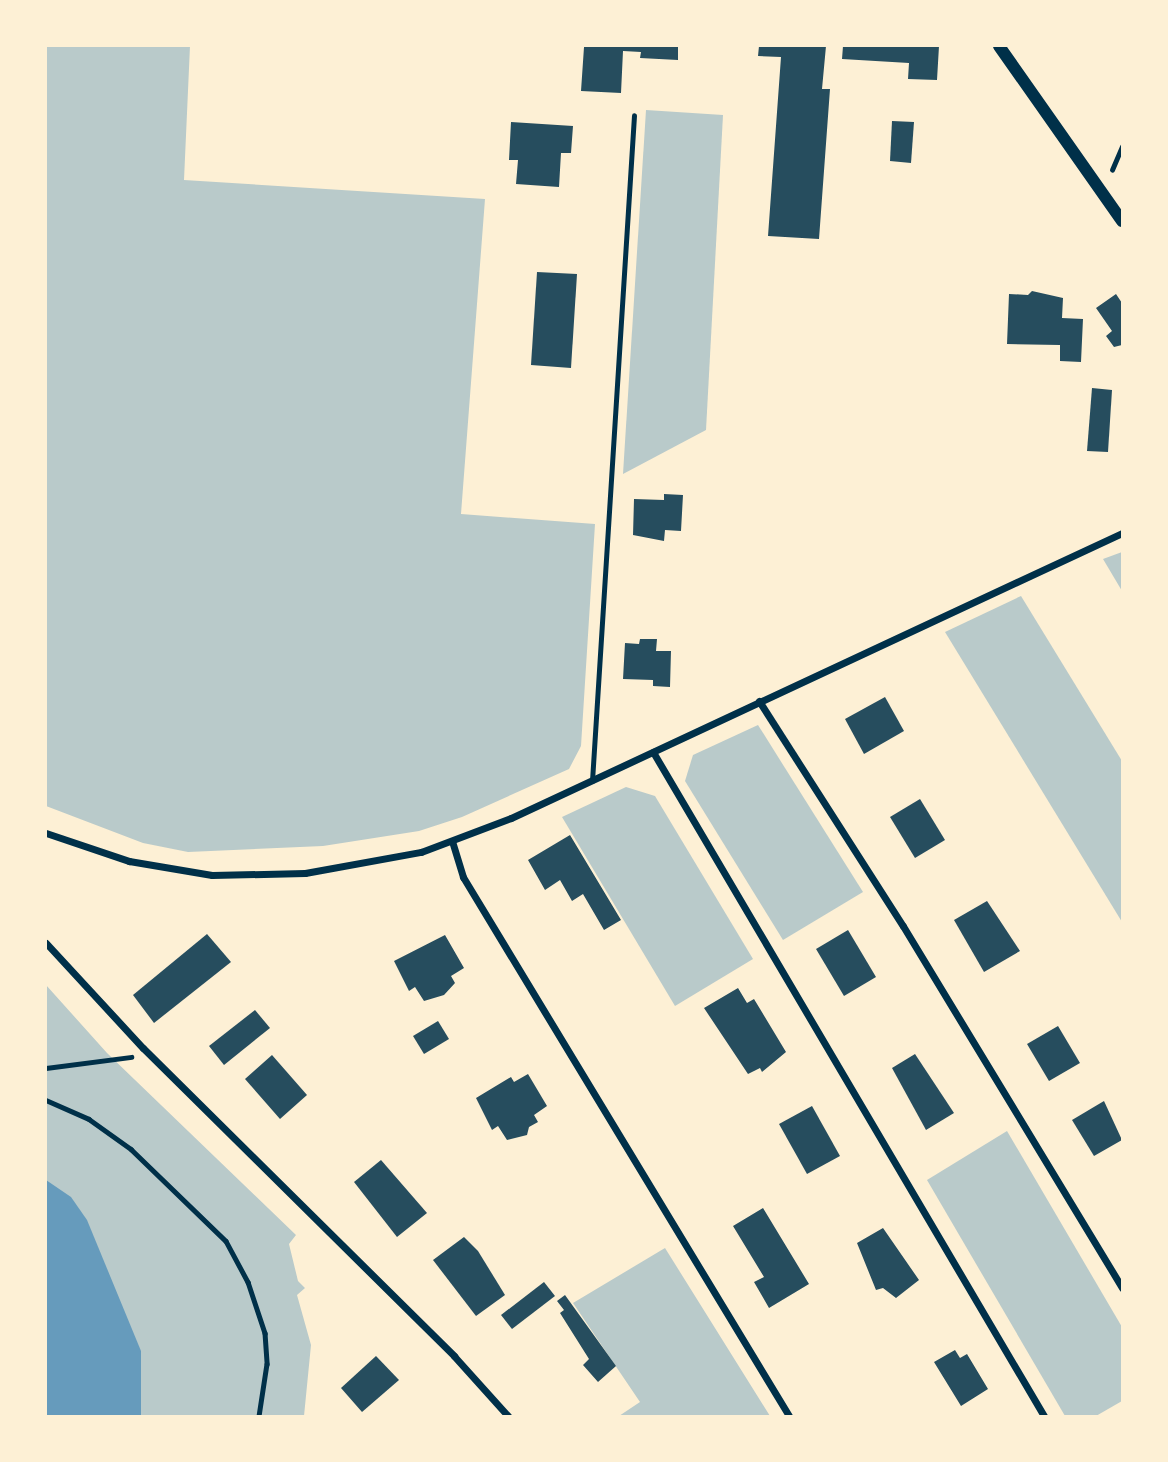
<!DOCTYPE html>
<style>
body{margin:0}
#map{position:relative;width:1168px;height:1462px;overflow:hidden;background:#fdf0d5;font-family:"Source Sans 3",sans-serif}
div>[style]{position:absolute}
.green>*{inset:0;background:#b9caca}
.water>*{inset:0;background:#669bbc}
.building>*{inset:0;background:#264d5e}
.path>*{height:4.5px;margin:-2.25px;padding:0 2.25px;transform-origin:2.25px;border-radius:2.25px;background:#003049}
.service>*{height:5px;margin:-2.5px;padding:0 2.5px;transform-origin:2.5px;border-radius:2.5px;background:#003049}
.minor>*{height:7px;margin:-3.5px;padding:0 3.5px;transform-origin:3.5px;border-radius:3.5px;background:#003049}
.tertiary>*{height:12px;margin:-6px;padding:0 6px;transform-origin:6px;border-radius:6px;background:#003049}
span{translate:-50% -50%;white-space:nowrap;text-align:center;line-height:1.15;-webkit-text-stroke:5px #fdf0d5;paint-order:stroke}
.frame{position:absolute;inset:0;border:47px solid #fdf0d5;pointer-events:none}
</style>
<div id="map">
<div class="green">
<i style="clip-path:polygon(46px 46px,190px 46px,184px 180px,485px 199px,461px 514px,595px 524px,581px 746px,569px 769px,462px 817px,419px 831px,323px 846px,188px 852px,143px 843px,46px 806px)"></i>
<i style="clip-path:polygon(646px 110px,723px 115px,706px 430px,623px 474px)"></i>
<i style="clip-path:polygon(1122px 552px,1122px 591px,1103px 559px)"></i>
<i style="clip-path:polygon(1021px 596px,1122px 761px,1122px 922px,945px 632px)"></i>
<i style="clip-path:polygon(758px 725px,863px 892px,783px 940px,685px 781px,693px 755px)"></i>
<i style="clip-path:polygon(626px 787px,655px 796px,753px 959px,675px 1006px,562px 817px)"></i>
<i style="clip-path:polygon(46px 985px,107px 1053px,296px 1235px,289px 1244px,298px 1281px,305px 1288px,297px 1295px,311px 1345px,304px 1416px,46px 1416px)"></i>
<i style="clip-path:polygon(1007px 1131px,1122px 1327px,1122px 1401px,1096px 1416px,1065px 1416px,927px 1180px)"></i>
<i style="clip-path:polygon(665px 1248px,770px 1416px,619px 1416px,640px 1402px,573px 1303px)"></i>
</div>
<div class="water">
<i style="clip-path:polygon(46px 1180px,71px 1197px,87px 1220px,141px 1351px,141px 1416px,46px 1416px)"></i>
</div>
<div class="building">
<i style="clip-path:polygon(678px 46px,678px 60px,640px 58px,641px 52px,623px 51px,621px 93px,581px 91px,584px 47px)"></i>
<i style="clip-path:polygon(759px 46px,826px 46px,822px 89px,830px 89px,819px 239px,768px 236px,781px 57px,758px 56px)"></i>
<i style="clip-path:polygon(843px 46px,939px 46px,937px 80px,908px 79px,909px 63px,842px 59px)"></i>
<i style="clip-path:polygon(892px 121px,914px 122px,911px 163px,890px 161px)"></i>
<i style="clip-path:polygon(511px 122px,573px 126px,571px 153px,561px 153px,559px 187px,516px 184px,518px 160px,509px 160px)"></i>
<i style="clip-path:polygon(537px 272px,577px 274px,571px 368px,531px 365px)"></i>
<i style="clip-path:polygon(1032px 291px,1063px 298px,1062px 318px,1083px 319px,1081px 362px,1060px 361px,1060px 345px,1007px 344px,1009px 294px,1028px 295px)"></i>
<i style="clip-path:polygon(1116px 294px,1122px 303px,1122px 345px,1114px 347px,1106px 336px,1112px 331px,1096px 308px)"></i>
<i style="clip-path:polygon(1092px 388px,1112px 390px,1108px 452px,1087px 451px)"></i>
<i style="clip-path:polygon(664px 494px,683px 495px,681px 531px,665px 530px,664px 541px,633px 535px,634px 499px,664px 500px)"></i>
<i style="clip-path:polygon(640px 639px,657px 639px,656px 651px,671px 651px,670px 687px,653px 686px,653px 680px,623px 679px,625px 643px,639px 644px)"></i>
<i style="clip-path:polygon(885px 697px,904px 731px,864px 754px,845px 719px)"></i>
<i style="clip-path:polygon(920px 799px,945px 840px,915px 858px,890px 817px)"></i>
<i style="clip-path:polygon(570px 835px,621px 920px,604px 930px,583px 894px,572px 901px,560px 880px,545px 890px,528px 860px)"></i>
<i style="clip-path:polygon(987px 901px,1020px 951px,984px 972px,954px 920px)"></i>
<i style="clip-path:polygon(848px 930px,876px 977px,844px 996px,816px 949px)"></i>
<i style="clip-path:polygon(207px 934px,231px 962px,154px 1023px,133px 995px)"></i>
<i style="clip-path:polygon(445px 935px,464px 968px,451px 976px,455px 983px,444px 995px,424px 1001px,415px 987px,409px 991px,394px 961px)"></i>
<i style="clip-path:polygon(738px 988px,747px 1003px,754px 999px,786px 1052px,762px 1072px,760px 1068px,748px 1074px,704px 1008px)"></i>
<i style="clip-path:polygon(255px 1010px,270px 1028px,224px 1065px,209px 1046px)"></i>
<i style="clip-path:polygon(438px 1021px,449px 1039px,424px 1054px,413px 1036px)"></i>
<i style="clip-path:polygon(1058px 1026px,1080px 1063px,1049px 1081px,1027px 1044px)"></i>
<i style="clip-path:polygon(915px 1054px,954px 1113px,926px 1130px,892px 1068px)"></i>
<i style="clip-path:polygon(272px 1055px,307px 1095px,280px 1119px,245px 1079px)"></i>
<i style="clip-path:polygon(528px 1074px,547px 1106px,534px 1115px,538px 1122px,529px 1127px,527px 1135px,507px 1140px,498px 1126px,492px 1130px,476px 1098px,511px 1077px,514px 1082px)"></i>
<i style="clip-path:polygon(1104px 1101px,1122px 1140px,1094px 1156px,1072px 1120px)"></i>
<i style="clip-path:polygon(812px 1106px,840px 1156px,807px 1174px,779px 1124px)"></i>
<i style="clip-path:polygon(381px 1160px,427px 1213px,397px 1237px,354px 1182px)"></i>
<i style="clip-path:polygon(763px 1208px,809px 1284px,769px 1308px,754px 1282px,764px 1277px,733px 1226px)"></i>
<i style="clip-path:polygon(883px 1228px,919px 1280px,896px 1298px,883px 1288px,876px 1290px,857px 1243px)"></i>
<i style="clip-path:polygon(464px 1237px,478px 1251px,505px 1295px,476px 1316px,433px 1260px)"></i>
<i style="clip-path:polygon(544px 1282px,555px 1296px,512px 1329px,501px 1315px)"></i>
<i style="clip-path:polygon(565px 1295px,616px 1366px,598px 1382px,583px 1365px,589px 1359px,560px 1313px,564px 1310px,557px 1301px)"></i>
<i style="clip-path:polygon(955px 1350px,960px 1358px,967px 1354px,988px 1389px,961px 1406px,934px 1362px)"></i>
<i style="clip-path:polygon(376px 1356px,399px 1380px,362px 1412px,341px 1388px)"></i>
</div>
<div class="path">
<i style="left:1112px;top:170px;width:25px;rotate:-67deg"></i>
<i style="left:46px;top:1068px;width:86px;rotate:-7.4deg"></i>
<i style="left:46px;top:1100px;width:47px;rotate:23.8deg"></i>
<i style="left:89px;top:1119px;width:52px;rotate:35.5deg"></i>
<i style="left:131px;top:1149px;width:132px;rotate:44.1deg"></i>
<i style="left:226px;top:1241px;width:47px;rotate:61.8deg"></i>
<i style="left:248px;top:1282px;width:54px;rotate:71.6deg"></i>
<i style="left:265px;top:1333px;width:31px;rotate:86deg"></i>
<i style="left:267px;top:1364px;width:53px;rotate:98.7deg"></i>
</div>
<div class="service">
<i style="left:592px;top:781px;width:667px;rotate:-86.39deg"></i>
</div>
<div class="minor">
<i style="left:759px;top:701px;width:267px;rotate:57.4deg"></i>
<i style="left:903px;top:926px;width:423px;rotate:58.8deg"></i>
<i style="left:653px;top:752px;width:771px;rotate:59.51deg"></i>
<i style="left:46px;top:833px;width:88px;rotate:18.6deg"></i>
<i style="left:129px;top:861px;width:84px;rotate:9.6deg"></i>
<i style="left:212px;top:875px;width:93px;rotate:-1.2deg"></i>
<i style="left:305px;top:873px;width:118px;rotate:-10.3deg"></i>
<i style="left:421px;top:852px;width:96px;rotate:-20.7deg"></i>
<i style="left:511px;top:818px;width:674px;rotate:-25.01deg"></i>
<i style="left:452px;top:841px;width:38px;rotate:73deg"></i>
<i style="left:463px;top:877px;width:630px;rotate:58.83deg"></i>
<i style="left:46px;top:943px;width:143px;rotate:47.3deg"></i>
<i style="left:143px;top:1048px;width:438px;rotate:44.7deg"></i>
<i style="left:454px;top:1356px;width:81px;rotate:48deg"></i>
</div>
<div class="tertiary">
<i style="left:999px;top:46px;width:214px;rotate:54.9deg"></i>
</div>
<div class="frame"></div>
</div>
